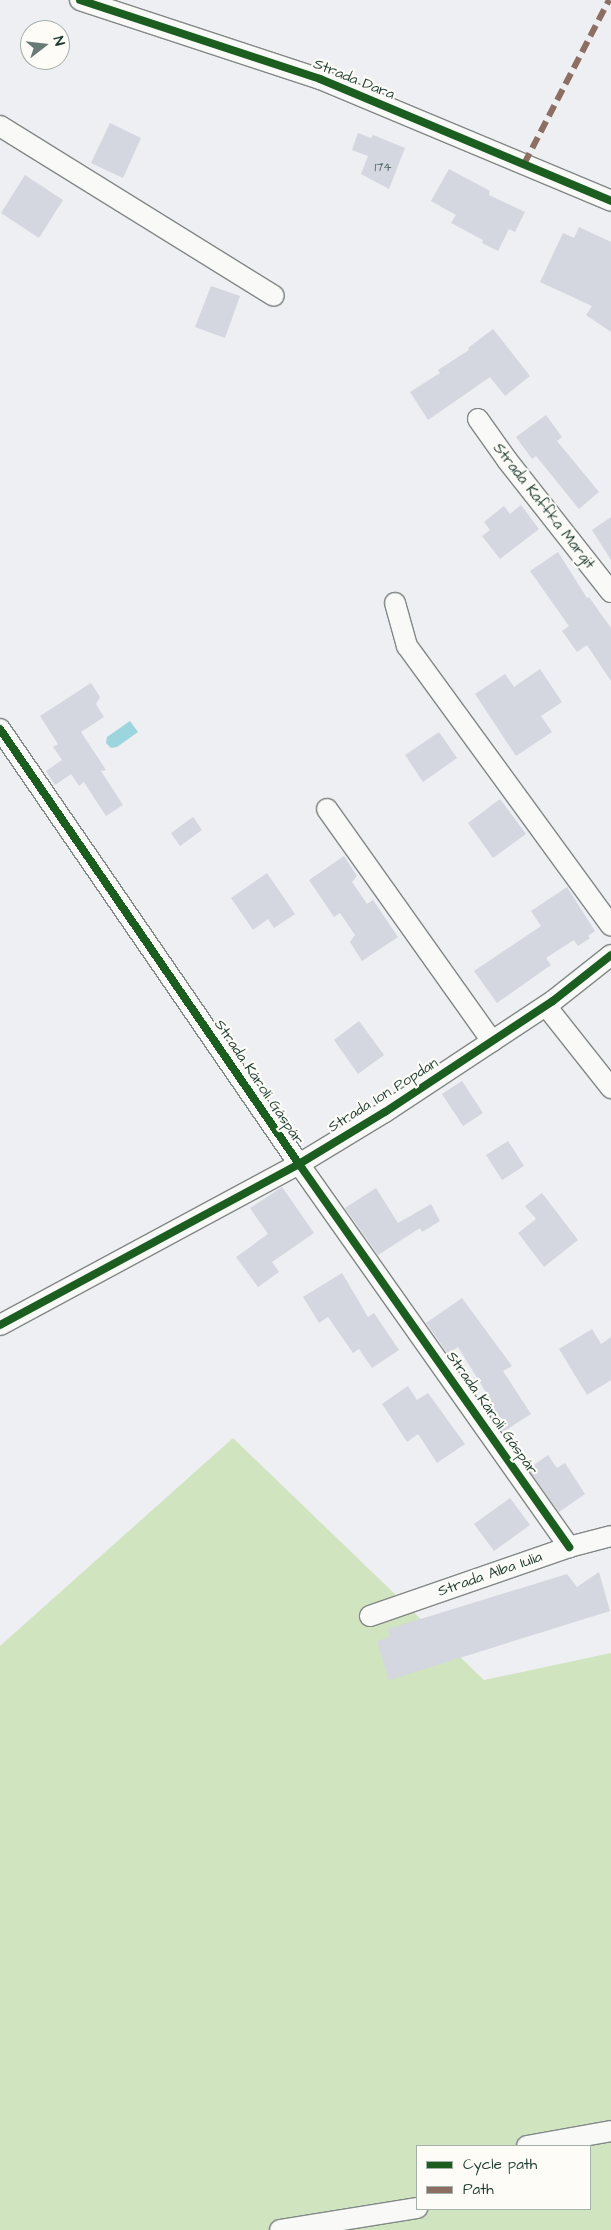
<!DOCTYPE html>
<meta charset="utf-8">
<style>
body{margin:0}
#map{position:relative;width:611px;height:2230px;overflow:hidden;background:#eeeff2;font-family:"Architects Daughter",sans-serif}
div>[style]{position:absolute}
.green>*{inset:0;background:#d0e4bf}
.water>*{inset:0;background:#9dd5de}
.building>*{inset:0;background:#d4d6e0}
.roads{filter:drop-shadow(1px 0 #828887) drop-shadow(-1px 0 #828887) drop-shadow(0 1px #828887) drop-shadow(0 -1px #828887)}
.street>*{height:20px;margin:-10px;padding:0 10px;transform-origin:10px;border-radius:10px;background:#f9f9f8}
.quiet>*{height:6px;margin-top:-3px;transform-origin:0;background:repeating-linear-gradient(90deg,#8d6e63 0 12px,transparent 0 18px)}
.cycleway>*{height:8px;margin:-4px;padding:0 4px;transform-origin:4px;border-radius:4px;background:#1b5e20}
span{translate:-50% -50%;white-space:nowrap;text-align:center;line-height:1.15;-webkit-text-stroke:4.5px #fdfcf7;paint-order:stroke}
.number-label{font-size:12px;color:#4c635f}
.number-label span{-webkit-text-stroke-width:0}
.street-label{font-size:15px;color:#1f3d34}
.legend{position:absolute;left:416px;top:2145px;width:175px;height:65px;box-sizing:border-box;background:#fdfcf7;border:1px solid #a4b0a9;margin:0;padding:6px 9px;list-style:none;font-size:15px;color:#1f3d34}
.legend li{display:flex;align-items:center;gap:10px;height:25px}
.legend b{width:25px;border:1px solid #a4b0a9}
.north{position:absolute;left:20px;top:20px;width:50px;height:50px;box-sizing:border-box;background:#fdfcf7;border:1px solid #a4b0a9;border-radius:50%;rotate:74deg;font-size:14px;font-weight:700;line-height:20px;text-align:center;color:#1f3d34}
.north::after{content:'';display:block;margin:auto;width:18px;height:22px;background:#677b76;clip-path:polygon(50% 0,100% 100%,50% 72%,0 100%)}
</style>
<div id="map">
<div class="green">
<i style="clip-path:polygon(evenodd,233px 1438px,484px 1680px,611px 1653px,611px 2230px,0 2230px,0 1646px,233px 1438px,417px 2146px,590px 2146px,590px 2209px,417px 2209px,417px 2146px)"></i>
</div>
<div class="water">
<i style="clip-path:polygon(130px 721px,138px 732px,117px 747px,111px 748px,106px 743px,107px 737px)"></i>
</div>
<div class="building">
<i style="clip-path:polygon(110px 123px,141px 138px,123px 178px,91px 163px)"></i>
<i style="clip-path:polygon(358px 133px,371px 138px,373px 135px,405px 148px,389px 189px,361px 174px,368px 156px,352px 150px)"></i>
<i style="clip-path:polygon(449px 169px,490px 191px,489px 195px,525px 212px,515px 232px,509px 229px,498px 251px,482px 243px,483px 240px,451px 223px,456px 215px,431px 201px)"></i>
<i style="clip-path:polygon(25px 175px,63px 200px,39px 238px,1px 213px)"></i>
<i style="clip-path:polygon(579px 227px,611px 242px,611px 332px,586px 315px,592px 306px,540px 282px,563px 233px,574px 238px)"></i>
<i style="clip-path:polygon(211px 286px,240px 296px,225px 338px,195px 327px)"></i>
<i style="clip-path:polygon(493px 329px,530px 376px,505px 396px,490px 377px,428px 420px,410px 392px,440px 373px,438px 370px,469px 350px,468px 348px)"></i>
<i style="clip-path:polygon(546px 415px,562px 437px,557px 441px,599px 492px,579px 509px,536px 456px,532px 459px,516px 437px)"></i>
<i style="clip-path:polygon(521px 505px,539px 529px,500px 559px,482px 536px,490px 530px,484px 522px,504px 506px,510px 514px)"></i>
<i style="clip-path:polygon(611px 517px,611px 560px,592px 530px)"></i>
<i style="clip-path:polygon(558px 552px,587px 598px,589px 597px,611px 628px,611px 681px,587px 645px,577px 652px,562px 631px,569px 626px,530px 571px)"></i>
<i style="clip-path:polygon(540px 669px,562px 702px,541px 716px,552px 732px,516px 756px,475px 694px,505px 674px,514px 687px)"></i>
<i style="clip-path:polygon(91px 683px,100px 697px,96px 704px,104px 717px,81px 732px,106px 770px,101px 771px,123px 805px,106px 816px,84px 782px,79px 786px,71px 774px,55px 785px,46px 771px,62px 760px,53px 747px,58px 744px,40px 716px)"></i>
<i style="clip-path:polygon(439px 732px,457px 758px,423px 782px,405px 755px)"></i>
<i style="clip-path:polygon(500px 799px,526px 834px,493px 858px,468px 823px)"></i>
<i style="clip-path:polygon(193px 817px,202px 830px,180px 846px,171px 833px)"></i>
<i style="clip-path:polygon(344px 856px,357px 876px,352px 882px,367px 904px,373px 900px,398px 937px,362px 961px,350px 942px,355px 935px,340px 913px,334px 917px,309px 880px)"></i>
<i style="clip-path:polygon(267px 873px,295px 914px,274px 928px,268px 919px,253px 930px,231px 898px)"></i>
<i style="clip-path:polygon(567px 887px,595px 931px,588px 936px,590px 938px,578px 946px,574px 940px,546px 958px,551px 965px,497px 1003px,474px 971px,541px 926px,531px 911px)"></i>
<i style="clip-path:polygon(359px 1021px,384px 1055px,358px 1074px,334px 1040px)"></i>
<i style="clip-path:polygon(462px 1081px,483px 1113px,463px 1126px,442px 1094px)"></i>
<i style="clip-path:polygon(508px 1141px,524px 1166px,502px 1180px,486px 1155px)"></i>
<i style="clip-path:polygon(282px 1187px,314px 1233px,272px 1262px,279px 1272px,258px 1287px,236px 1257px,268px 1234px,250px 1208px)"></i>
<i style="clip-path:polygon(376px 1188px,398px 1223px,431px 1204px,440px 1221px,422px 1232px,420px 1228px,378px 1255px,345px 1208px)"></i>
<i style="clip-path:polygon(542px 1193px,578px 1240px,544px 1267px,518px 1233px,536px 1219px,525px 1206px)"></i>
<i style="clip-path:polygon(342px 1273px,368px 1317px,374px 1313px,399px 1350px,372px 1368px,359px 1349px,353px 1353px,328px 1317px,319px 1323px,303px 1297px)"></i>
<i style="clip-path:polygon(462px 1298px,512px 1366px,503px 1371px,531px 1414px,503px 1432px,479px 1399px,487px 1394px,458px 1347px,448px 1354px,426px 1323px)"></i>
<i style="clip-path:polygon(592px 1329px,601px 1344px,611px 1337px,611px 1380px,587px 1395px,559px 1349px)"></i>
<i style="clip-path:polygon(408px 1386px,417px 1400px,428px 1393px,465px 1444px,437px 1463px,418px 1434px,407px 1442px,382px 1404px)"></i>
<i style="clip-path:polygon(548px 1455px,557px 1468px,565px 1463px,585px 1494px,559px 1512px,528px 1469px)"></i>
<i style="clip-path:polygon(510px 1498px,530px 1525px,494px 1551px,474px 1524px)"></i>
<i style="clip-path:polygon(599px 1572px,610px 1611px,389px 1680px,377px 1641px,390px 1637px,388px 1629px,567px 1574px,577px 1587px)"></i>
</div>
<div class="roads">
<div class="street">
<i style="left:80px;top:0;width:253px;rotate:18.2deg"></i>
<i style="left:320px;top:79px;width:316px;rotate:22.7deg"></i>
<i style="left:0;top:126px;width:322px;rotate:31.8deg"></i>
<i style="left:478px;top:419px;width:50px;rotate:54.7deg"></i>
<i style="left:507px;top:460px;width:168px;rotate:51.8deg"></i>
<i style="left:395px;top:603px;width:45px;rotate:74.4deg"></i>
<i style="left:407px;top:646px;width:346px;rotate:53.9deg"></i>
<i style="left:0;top:729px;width:528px;rotate:55.5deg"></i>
<i style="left:299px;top:1164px;width:469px;rotate:54.8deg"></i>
<i style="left:327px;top:809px;width:285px;rotate:54.6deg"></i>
<i style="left:546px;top:1006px;width:105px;rotate:51.6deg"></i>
<i style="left:0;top:1325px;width:340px;rotate:-28.3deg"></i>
<i style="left:299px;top:1164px;width:100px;rotate:-31.2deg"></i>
<i style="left:385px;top:1112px;width:201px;rotate:-33.5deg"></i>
<i style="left:553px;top:1001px;width:74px;rotate:-38.4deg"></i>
<i style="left:370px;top:1616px;width:211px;rotate:-19.1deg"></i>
<i style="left:569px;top:1547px;width:43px;rotate:-14.7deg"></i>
<i style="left:527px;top:2146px;width:85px;rotate:-10.1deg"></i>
<i style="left:280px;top:2230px;width:139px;rotate:-9.1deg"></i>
</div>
</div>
<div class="quiet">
<i style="left:524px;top:164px;width:185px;rotate:-62.6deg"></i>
</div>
<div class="cycleway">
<i style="left:80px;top:0;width:253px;rotate:18.2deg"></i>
<i style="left:320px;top:79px;width:316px;rotate:22.7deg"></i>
<i style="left:0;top:729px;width:528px;rotate:55.5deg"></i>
<i style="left:299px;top:1164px;width:469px;rotate:54.8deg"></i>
<i style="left:0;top:1325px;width:340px;rotate:-28.3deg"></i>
<i style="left:299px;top:1164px;width:100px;rotate:-31.2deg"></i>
<i style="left:385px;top:1112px;width:201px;rotate:-33.5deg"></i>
<i style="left:553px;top:1001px;width:74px;rotate:-38.4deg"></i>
</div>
<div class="number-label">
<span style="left:383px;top:168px">174</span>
</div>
<div class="street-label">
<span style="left:354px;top:79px;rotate:22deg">Strada Dara</span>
<span style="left:544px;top:506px;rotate:52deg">Strada Kaffka Margit</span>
<span style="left:259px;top:1082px;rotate:56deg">Strada Károli Gáspár</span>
<span style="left:383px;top:1095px;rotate:-32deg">Strada Ion Popdan</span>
<span style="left:492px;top:1413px;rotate:55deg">Strada Károli Gáspár</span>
<span style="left:490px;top:1574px;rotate:-19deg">Strada Alba Iulia</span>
</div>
<ul class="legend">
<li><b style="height:6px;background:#1b5e20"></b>Cycle path</li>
<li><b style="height:6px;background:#8d6e63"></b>Path</li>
</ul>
<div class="north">N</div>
</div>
